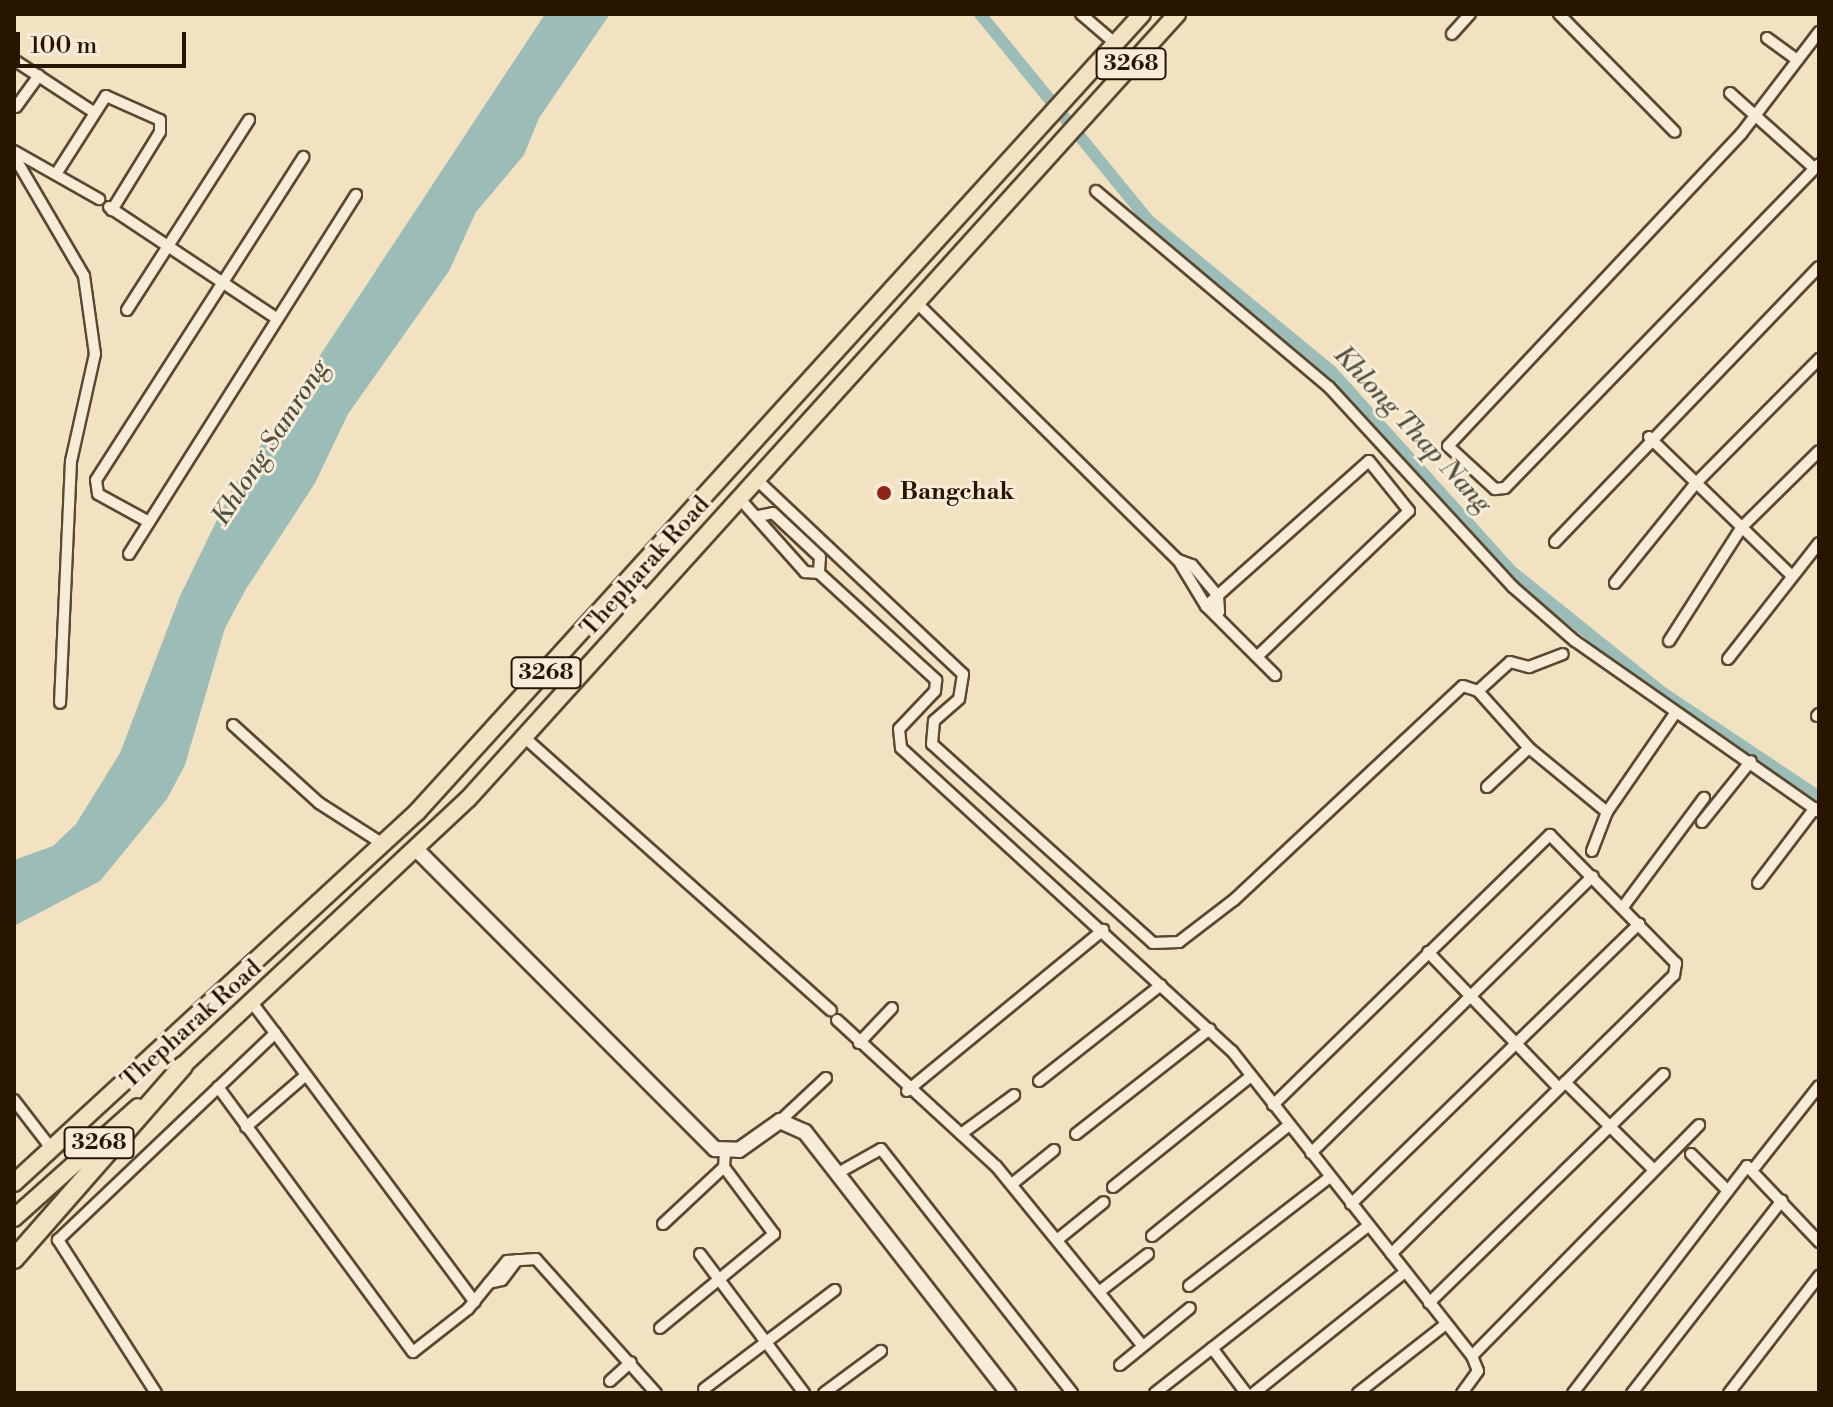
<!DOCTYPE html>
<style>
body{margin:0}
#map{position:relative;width:1833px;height:1407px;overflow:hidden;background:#f2e2c2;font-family:"Libre Bodoni",serif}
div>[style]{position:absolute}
.water>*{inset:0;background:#9cbdb7}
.canal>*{height:12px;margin:-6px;padding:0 6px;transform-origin:6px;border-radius:6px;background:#9cbdb7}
.roads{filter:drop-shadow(2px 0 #5a4830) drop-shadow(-2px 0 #5a4830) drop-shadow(0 2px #5a4830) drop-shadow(0 -2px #5a4830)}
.street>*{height:10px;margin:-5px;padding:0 5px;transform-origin:5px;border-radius:5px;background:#f7ecd7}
.secondary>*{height:14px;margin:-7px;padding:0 7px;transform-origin:7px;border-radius:7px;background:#f7ecd7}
.primary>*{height:16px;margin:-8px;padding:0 8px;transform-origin:8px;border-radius:8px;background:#f2e2c2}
.highway>*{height:18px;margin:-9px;padding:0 9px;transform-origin:9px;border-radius:9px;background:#f2e2c2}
.dots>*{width:22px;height:22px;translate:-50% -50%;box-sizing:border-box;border:4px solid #f7ecd7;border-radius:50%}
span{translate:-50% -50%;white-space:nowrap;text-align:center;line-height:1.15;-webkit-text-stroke:6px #f7ecd7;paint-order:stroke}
.shield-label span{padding:2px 6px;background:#f7ecd7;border:2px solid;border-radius:6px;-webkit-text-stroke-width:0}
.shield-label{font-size:22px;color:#281500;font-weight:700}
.poi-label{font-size:24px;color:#281500;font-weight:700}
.left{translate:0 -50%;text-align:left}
.street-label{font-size:24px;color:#281500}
.water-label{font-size:26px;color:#515040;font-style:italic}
.frame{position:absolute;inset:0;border:16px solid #281500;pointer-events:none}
.scale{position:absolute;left:16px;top:32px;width:170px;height:36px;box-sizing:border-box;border:4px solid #281500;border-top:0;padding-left:10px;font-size:24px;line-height:28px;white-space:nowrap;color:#281500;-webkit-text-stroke:6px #f7ecd7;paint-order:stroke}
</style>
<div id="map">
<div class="water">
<i style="clip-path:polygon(545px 14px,610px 14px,539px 118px,524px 155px,476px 212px,449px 271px,348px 414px,315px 483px,246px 589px,225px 628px,185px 765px,167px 799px,100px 881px,14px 926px,14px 860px,53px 846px,76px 824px,120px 753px,180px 596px,232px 489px)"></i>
</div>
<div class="canal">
<i style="left:980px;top:14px;width:267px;rotate:50.8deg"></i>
<i style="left:1149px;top:221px;width:237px;rotate:39.5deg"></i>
<i style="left:1332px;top:372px;width:268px;rotate:48deg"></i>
<i style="left:1511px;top:571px;width:195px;rotate:38.8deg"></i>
<i style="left:1663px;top:693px;width:187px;rotate:33.7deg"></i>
</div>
<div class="roads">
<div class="street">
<i style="left:1081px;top:14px;width:46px;rotate:40.6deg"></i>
<i style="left:1559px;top:14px;width:165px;rotate:45.5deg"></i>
<i style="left:1819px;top:32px;width:128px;rotate:127.4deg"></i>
<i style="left:1741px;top:134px;width:428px;rotate:133.2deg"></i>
<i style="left:1448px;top:446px;width:64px;rotate:42.5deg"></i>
<i style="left:1495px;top:489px;width:10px;rotate:-6deg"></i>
<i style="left:1505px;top:488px;width:451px;rotate:-45.9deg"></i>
<i style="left:1452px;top:34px;width:27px;rotate:-48deg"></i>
<i style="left:1767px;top:38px;width:37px;rotate:36deg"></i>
<i style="left:14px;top:60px;width:93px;rotate:33.2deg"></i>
<i style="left:1730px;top:93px;width:113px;rotate:41.8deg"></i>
<i style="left:16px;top:107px;width:39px;rotate:-54deg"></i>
<i style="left:14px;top:151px;width:98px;rotate:29.5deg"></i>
<i style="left:14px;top:156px;width:139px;rotate:59.7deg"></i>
<i style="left:84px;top:276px;width:79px;rotate:82deg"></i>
<i style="left:95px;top:354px;width:110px;rotate:102.6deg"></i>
<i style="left:71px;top:461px;width:242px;rotate:92.6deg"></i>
<i style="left:58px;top:171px;width:89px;rotate:-57.4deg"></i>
<i style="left:106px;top:96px;width:59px;rotate:24deg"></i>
<i style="left:160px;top:120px;width:12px;rotate:90deg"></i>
<i style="left:160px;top:132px;width:92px;rotate:121.6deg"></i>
<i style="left:1096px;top:191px;width:304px;rotate:40.1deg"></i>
<i style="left:1329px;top:387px;width:272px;rotate:47.4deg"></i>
<i style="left:1513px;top:587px;width:82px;rotate:41.1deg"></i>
<i style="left:1575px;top:641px;width:298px;rotate:35deg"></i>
<i style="left:109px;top:207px;width:201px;rotate:33.6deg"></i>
<i style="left:916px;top:302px;width:368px;rotate:44.6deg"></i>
<i style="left:1178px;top:560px;width:15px;rotate:20deg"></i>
<i style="left:1192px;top:565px;width:40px;rotate:50deg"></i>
<i style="left:1218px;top:596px;width:16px;rotate:86deg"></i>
<i style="left:127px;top:310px;width:226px;rotate:-57.3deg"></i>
<i style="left:1649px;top:437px;width:198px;rotate:44.2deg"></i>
<i style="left:757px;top:480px;width:283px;rotate:43.3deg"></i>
<i style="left:963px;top:674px;width:25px;rotate:99deg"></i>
<i style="left:959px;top:699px;width:33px;rotate:139deg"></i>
<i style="left:934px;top:721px;width:23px;rotate:95deg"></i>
<i style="left:932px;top:744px;width:297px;rotate:42deg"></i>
<i style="left:1153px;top:943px;width:26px;rotate:-2deg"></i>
<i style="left:1179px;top:942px;width:69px;rotate:-37.4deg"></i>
<i style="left:1234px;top:900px;width:313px;rotate:-43.1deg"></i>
<i style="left:1463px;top:686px;width:16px;rotate:18deg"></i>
<i style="left:1478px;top:691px;width:76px;rotate:48.2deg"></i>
<i style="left:1529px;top:748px;width:101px;rotate:39.4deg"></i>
<i style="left:740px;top:499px;width:98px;rotate:48.3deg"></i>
<i style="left:805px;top:572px;width:14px;rotate:4deg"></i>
<i style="left:819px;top:573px;width:159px;rotate:42.4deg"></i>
<i style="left:936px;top:680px;width:11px;rotate:95deg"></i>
<i style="left:935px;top:691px;width:52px;rotate:133.5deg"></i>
<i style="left:899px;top:729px;width:19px;rotate:84deg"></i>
<i style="left:901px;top:748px;width:449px;rotate:42.5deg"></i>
<i style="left:1232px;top:1051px;width:388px;rotate:51.8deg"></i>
<i style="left:1472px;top:1356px;width:16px;rotate:68deg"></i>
<i style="left:1478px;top:1371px;width:27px;rotate:126deg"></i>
<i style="left:759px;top:516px;width:14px;rotate:-12deg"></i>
<i style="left:773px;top:513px;width:64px;rotate:43.1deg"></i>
<i style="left:820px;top:557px;width:16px;rotate:94deg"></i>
<i style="left:149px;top:522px;width:58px;rotate:-151.2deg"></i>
<i style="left:98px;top:494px;width:14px;rotate:-98deg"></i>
<i style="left:96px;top:480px;width:384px;rotate:-57.3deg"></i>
<i style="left:1555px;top:542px;width:381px;rotate:-46.2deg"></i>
<i style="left:129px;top:554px;width:425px;rotate:-57.7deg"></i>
<i style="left:1178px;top:560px;width:54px;rotate:58.7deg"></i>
<i style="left:1206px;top:606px;width:98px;rotate:45deg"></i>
<i style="left:1615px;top:583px;width:129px;rotate:-51deg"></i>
<i style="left:1696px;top:483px;width:175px;rotate:-45.2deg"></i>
<i style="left:1206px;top:606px;width:218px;rotate:-41.7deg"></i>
<i style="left:1369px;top:461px;width:64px;rotate:51.3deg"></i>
<i style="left:1409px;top:511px;width:209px;rotate:136.2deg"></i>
<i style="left:1669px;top:641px;width:135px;rotate:-57.4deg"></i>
<i style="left:1742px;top:527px;width:108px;rotate:-44.6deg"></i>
<i style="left:1728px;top:659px;width:147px;rotate:-51.9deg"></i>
<i style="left:1478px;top:691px;width:43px;rotate:-42.2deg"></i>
<i style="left:1510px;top:662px;width:20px;rotate:15deg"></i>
<i style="left:1529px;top:667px;width:36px;rotate:-21deg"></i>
<i style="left:1817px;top:716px;width:3px;rotate:-45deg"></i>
<i style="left:233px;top:725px;width:116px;rotate:42.2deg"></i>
<i style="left:319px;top:803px;width:76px;rotate:32.6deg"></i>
<i style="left:524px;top:737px;width:411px;rotate:41.7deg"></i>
<i style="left:1487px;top:787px;width:57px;rotate:-42.9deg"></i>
<i style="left:1702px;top:822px;width:78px;rotate:-51.2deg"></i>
<i style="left:1592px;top:851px;width:42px;rotate:-69deg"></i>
<i style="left:1607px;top:812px;width:121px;rotate:-55.4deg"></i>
<i style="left:1758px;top:883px;width:94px;rotate:-52.8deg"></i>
<i style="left:1623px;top:907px;width:136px;rotate:-53.4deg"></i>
<i style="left:1428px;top:952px;width:189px;rotate:46.1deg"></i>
<i style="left:837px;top:1020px;width:216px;rotate:42.6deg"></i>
<i style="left:996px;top:1166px;width:232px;rotate:50.8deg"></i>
<i style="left:275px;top:1033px;width:335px;rotate:53.4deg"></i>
<i style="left:859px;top:1043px;width:48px;rotate:-46.7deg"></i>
<i style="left:1039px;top:1081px;width:155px;rotate:-38.2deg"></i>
<i style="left:1565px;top:1082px;width:125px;rotate:44.7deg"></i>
<i style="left:218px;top:1087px;width:329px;rotate:53.7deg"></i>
<i style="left:413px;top:1352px;width:70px;rotate:-38deg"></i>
<i style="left:468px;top:1309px;width:62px;rotate:-50.9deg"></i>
<i style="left:507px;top:1261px;width:29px;rotate:-4deg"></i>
<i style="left:536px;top:1259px;width:180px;rotate:48.2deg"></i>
<i style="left:907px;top:1091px;width:254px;rotate:-39.4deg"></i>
<i style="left:14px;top:1100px;width:61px;rotate:52.4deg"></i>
<i style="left:1273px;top:1105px;width:387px;rotate:-44.3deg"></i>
<i style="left:1550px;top:835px;width:180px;rotate:45.5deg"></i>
<i style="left:1676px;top:963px;width:12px;rotate:99deg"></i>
<i style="left:1674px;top:975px;width:397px;rotate:135.4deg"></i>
<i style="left:780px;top:1121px;width:63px;rotate:-43.1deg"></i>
<i style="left:246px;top:1127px;width:79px;rotate:-40.9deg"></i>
<i style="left:961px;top:1134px;width:66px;rotate:-36.3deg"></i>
<i style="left:1076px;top:1134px;width:170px;rotate:-38.1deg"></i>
<i style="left:1311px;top:1153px;width:395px;rotate:-44.5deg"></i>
<i style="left:1691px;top:1154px;width:52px;rotate:45deg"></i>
<i style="left:1755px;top:1167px;width:103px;rotate:-51.7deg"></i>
<i style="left:838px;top:1173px;width:49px;rotate:-29.2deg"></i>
<i style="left:881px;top:1149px;width:310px;rotate:51.9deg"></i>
<i style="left:1012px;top:1184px;width:54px;rotate:-39deg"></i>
<i style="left:1113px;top:1187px;width:177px;rotate:-38.8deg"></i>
<i style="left:1351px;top:1204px;width:402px;rotate:-44.2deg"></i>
<i style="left:663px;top:1224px;width:83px;rotate:-43.1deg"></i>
<i style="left:1152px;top:1236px;width:176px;rotate:-39deg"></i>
<i style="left:1057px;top:1240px;width:60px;rotate:-39deg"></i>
<i style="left:700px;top:1254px;width:174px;rotate:53.2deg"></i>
<i style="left:489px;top:1283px;width:13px;rotate:-13deg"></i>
<i style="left:502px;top:1280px;width:25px;rotate:-53deg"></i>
<i style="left:1189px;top:1286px;width:178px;rotate:-37.7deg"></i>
<i style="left:1099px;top:1292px;width:62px;rotate:-37.8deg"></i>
<i style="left:1429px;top:1303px;width:328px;rotate:-44.3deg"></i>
<i style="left:660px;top:1328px;width:148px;rotate:-39.5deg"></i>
<i style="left:774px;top:1234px;width:84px;rotate:-126.7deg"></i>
<i style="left:724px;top:1167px;width:15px;rotate:-86deg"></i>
<i style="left:1212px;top:1348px;width:56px;rotate:52.9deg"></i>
<i style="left:1472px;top:1356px;width:324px;rotate:-45.5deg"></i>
<i style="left:1120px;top:1365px;width:90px;rotate:-39.2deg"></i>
<i style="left:610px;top:1381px;width:28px;rotate:-42deg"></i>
<i style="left:704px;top:1389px;width:164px;rotate:-37.1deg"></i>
<i style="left:156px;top:1393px;width:182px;rotate:-122.6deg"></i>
<i style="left:58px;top:1240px;width:300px;rotate:-43.6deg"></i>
<i style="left:275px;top:1033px;width:38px;rotate:-127deg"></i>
<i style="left:824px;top:1393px;width:71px;rotate:-36.4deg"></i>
<i style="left:1155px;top:1393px;width:271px;rotate:-38.1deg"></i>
<i style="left:1254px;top:1393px;width:193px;rotate:-38.7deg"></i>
<i style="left:1358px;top:1393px;width:112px;rotate:-38.1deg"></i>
<i style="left:1573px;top:1393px;width:286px;rotate:-52.5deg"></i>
<i style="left:1747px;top:1166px;width:105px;rotate:46.5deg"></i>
<i style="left:1632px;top:1393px;width:244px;rotate:-52.1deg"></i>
<i style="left:1729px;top:1393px;width:148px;rotate:-52.4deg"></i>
</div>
<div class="secondary">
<i style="left:628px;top:583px;width:27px;rotate:42deg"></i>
<i style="left:418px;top:851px;width:421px;rotate:45.1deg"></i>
<i style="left:715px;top:1149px;width:24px;rotate:2deg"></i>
<i style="left:739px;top:1150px;width:50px;rotate:-35.3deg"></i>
<i style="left:780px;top:1121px;width:27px;rotate:24deg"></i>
<i style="left:805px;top:1132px;width:331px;rotate:52.1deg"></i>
</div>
<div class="primary">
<i style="left:175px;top:1073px;width:401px;rotate:-43.1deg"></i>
<i style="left:468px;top:799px;width:1058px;rotate:-47.91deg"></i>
<i style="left:14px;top:1183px;width:548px;rotate:-42.63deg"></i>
<i style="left:417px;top:812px;width:1078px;rotate:-47.74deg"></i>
<i style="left:14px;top:1218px;width:166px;rotate:-41.8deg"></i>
</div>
<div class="highway">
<i style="left:14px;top:1259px;width:257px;rotate:-48.8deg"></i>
</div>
</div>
<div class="dots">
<i style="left:884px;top:493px;background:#8f2418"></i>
</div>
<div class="shield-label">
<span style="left:1131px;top:64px">3268</span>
<span style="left:546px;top:673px">3268</span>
<span style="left:99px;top:1143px">3268</span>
</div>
<div class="poi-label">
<span class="left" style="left:900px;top:493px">Bangchak</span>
</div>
<div class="street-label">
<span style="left:646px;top:567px;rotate:-48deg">Thepharak Road</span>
<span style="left:192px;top:1025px;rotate:-42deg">Thepharak Road</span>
</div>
<div class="water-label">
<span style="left:1412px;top:430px;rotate:47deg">Khlong Thap Nang</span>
<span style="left:271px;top:443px;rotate:-57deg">Khlong Samrong</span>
</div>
<div class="frame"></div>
<div class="scale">100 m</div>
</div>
